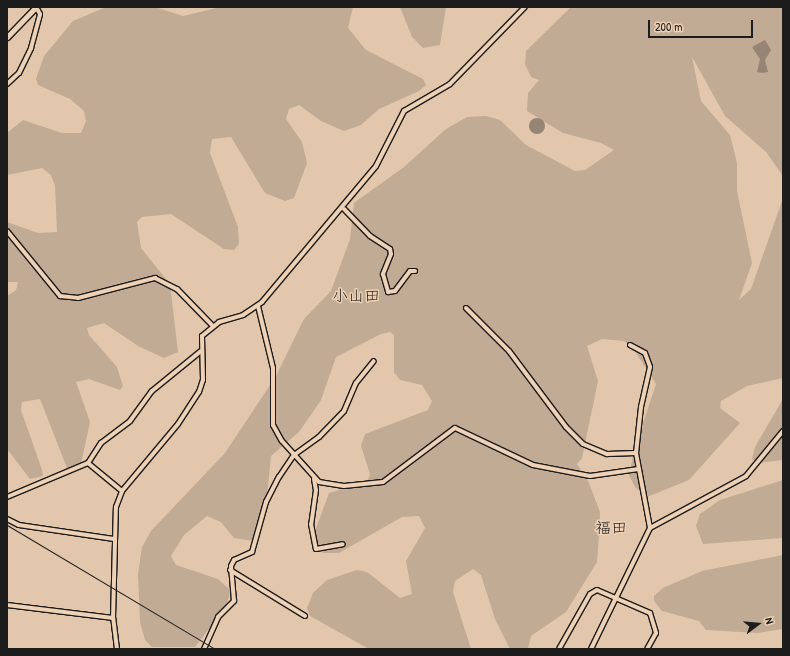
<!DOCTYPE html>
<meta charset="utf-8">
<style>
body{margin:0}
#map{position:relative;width:790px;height:656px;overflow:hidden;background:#e2c7ac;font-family:"Patrick Hand","Klee One",sans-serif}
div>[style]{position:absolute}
.green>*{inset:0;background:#c1ab94}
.water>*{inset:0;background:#968574}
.round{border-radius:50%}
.roads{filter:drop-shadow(1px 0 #1c1c1c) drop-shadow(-1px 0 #1c1c1c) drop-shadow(0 1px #1c1c1c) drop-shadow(0 -1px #1c1c1c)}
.minor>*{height:4px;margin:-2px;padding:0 2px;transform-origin:2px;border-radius:2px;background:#efd2b5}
.major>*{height:5px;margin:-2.5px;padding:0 2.5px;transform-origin:2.5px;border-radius:2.5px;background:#efd2b5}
.rail>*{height:1px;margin:-0.5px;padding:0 0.5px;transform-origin:0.5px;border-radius:0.5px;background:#1c1c1c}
span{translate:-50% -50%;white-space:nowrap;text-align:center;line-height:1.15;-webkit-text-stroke:3px #efd2b5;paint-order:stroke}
.quarter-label{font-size:16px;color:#1c1c1c}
.frame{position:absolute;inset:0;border:8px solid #1c1c1c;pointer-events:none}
.north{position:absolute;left:738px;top:604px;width:40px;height:40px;-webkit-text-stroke:3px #efd2b5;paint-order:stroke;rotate:74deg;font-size:11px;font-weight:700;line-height:16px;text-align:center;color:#1c1c1c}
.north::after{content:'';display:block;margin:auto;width:14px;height:18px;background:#1c1c1c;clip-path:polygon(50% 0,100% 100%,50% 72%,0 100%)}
.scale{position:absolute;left:648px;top:20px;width:105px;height:18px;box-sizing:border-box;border:2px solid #1c1c1c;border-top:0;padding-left:5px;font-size:12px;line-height:14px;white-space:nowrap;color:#1c1c1c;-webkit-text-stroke:3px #efd2b5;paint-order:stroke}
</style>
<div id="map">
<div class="green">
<i style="clip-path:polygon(106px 7px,155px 7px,183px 16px,221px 7px,353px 7px,348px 28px,366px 50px,423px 79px,426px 85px,419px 91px,379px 109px,361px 125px,344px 131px,321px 121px,299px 105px,289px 109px,286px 119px,302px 142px,307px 163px,294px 198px,285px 201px,265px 193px,231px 137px,212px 139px,210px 153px,238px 227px,239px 244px,234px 250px,224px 249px,171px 214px,142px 217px,137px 222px,141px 248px,170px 284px,178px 352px,164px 358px,138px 346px,104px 323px,87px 328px,89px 335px,117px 367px,123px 386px,120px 390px,89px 379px,76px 382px,90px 422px,81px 464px,73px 472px,67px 468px,40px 399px,22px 402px,21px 410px,42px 470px,43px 476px,30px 479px,7px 449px,7px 296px,16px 290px,18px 282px,7px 282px,7px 222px,38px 233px,57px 232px,55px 186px,51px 175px,42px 168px,7px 175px,7px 133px,23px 120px,62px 133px,81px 133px,86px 121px,84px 111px,70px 99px,38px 85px,36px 79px,44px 56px,73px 21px)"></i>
<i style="clip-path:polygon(400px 7px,446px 7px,440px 45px,423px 48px,412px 37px)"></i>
<i style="clip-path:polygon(571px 7px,783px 7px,783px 176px,766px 152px,725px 116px,692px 57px,701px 101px,730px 135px,737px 163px,737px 191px,752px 263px,739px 300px,751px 289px,782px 201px,783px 176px,783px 378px,747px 386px,721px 401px,720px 408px,740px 423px,689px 480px,647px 497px,635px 487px,629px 475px,635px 447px,656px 384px,633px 348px,624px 341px,602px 339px,587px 346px,598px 381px,582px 458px,577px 464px,589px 483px,600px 512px,599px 536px,597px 562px,566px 612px,531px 636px,528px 649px,510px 649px,495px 619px,481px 575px,473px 569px,455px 581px,453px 592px,471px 649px,369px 649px,310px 616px,307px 608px,313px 593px,327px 580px,357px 570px,367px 572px,400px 598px,412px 594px,406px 561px,425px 528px,419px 516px,402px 517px,339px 553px,323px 553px,317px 548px,314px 534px,329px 493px,367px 482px,370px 474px,361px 446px,365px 434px,428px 410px,432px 401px,422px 385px,400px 380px,394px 372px,394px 335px,390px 332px,381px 334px,336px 357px,321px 400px,299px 432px,271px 456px,265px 516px,254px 541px,234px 538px,221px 522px,207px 516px,184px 535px,171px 556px,176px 565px,218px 579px,230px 590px,229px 597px,224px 610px,195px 647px,152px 647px,145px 640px,140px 622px,138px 574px,142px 547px,151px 531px,225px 453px,276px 376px,304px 319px,331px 291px,350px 239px,354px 203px,404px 167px,446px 129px,467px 117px,486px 116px,500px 120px,526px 145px,575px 171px,585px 170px,614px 150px,601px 143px,563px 133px,527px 111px,528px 93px,539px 80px,531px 77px,525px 64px,526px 51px)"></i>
<i style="clip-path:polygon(783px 399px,783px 460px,757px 463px,752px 459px,755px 447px)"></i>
<i style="clip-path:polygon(783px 480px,783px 538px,703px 544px,696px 526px,700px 514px,720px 500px)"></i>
<i style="clip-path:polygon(783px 555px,783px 629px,758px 633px,706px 630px,699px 621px,662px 611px,654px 601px,654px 596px,663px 588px,702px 571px)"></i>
</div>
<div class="water">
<i style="clip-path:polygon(765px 40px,771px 50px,765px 60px,768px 72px,762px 73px,757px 72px,760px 59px,752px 47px)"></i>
<i class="round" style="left:529px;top:118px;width:16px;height:16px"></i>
</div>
<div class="roads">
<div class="minor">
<i style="left:7px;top:84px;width:16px;rotate:-43deg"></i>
<i style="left:19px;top:73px;width:28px;rotate:-64deg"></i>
<i style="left:31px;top:48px;width:35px;rotate:-75deg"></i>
<i style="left:40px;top:14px;width:8px;rotate:-120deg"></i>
<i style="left:344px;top:209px;width:37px;rotate:46deg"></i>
<i style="left:370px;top:236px;width:24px;rotate:33deg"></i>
<i style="left:390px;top:249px;width:5px;rotate:79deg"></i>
<i style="left:391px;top:254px;width:22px;rotate:112deg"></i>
<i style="left:383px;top:274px;width:19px;rotate:74deg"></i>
<i style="left:388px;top:292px;width:7px;rotate:-8deg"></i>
<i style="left:395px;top:291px;width:25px;rotate:-53deg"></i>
<i style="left:410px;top:271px;width:5px"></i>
<i style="left:7px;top:231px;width:84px;rotate:50.8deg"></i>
<i style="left:60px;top:296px;width:18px;rotate:6deg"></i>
<i style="left:78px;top:298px;width:80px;rotate:-14.6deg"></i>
<i style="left:155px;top:278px;width:25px;rotate:27deg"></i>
<i style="left:177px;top:289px;width:52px;rotate:45.8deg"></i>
<i style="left:258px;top:306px;width:64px;rotate:76.4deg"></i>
<i style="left:273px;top:368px;width:57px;rotate:90deg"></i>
<i style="left:273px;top:425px;width:18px;rotate:61deg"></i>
<i style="left:282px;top:441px;width:55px;rotate:47.9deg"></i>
<i style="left:319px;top:482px;width:25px;rotate:9deg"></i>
<i style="left:344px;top:486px;width:39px;rotate:-6deg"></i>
<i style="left:383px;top:482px;width:90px;rotate:-36.9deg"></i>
<i style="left:455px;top:428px;width:86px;rotate:25.4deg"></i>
<i style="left:533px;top:465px;width:58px;rotate:10.9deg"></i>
<i style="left:590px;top:476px;width:49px;rotate:-8.3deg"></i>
<i style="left:466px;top:308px;width:61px;rotate:45deg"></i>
<i style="left:509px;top:351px;width:95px;rotate:53.1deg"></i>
<i style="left:566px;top:427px;width:24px;rotate:45deg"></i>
<i style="left:583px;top:444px;width:26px;rotate:23deg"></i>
<i style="left:607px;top:454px;width:29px;rotate:-2deg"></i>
<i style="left:630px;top:345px;width:17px;rotate:28deg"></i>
<i style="left:645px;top:353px;width:15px;rotate:70deg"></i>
<i style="left:650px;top:367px;width:41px;rotate:102.7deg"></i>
<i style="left:641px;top:407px;width:46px;rotate:96.2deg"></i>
<i style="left:636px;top:453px;width:76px;rotate:79.4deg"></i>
<i style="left:88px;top:463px;width:44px;rotate:39.5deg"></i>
<i style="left:314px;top:479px;width:11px;rotate:80deg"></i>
<i style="left:316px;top:490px;width:34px;rotate:98deg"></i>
<i style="left:311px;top:524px;width:25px;rotate:79deg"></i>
<i style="left:316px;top:549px;width:27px;rotate:-10deg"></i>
<i style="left:7px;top:497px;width:88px;rotate:-22.8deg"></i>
<i style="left:88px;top:463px;width:24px;rotate:-57deg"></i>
<i style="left:101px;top:443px;width:36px;rotate:-37deg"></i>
<i style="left:130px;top:421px;width:37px;rotate:-54deg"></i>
<i style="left:152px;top:391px;width:63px;rotate:-39.2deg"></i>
<i style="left:7px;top:519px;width:13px;rotate:27deg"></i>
<i style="left:19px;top:525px;width:96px;rotate:8.4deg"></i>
<i style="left:230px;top:570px;width:88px;rotate:31.5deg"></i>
<i style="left:7px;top:605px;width:107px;rotate:7deg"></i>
<i style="left:117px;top:649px;width:31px;rotate:-97deg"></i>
<i style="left:113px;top:618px;width:111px;rotate:-88.5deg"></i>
<i style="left:116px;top:507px;width:17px;rotate:-69deg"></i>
<i style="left:122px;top:491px;width:87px;rotate:-50.1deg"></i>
<i style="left:178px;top:424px;width:38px;rotate:-57deg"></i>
<i style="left:199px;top:392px;width:13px;rotate:-72deg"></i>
<i style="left:203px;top:380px;width:44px;rotate:-91.3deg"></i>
<i style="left:202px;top:336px;width:22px;rotate:-39deg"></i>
<i style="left:219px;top:322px;width:25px;rotate:-16deg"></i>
<i style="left:243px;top:315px;width:23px;rotate:-34deg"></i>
<i style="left:262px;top:302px;width:177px;rotate:-50deg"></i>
<i style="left:376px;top:166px;width:62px;rotate:-63deg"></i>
<i style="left:404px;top:111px;width:53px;rotate:-30.4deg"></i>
<i style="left:450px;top:84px;width:107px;rotate:-45.8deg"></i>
<i style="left:204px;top:649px;width:35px;rotate:-66deg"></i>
<i style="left:218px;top:617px;width:23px;rotate:-45deg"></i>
<i style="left:234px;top:601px;width:35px;rotate:-95deg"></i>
<i style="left:231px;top:566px;width:7px;rotate:-63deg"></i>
<i style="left:234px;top:560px;width:20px;rotate:-24deg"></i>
<i style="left:252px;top:552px;width:52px;rotate:-74.4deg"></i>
<i style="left:266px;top:502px;width:28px;rotate:-63deg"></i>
<i style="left:279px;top:477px;width:27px;rotate:-56deg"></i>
<i style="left:294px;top:455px;width:31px;rotate:-36deg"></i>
<i style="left:319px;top:437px;width:36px;rotate:-46deg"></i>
<i style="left:344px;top:411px;width:30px;rotate:-67deg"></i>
<i style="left:356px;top:383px;width:28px;rotate:-51deg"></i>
<i style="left:559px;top:649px;width:63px;rotate:-60.6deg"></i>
<i style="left:590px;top:594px;width:8px;rotate:-30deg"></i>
<i style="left:597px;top:590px;width:58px;rotate:23.5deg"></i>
<i style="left:650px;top:613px;width:21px;rotate:73deg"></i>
<i style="left:656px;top:633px;width:18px;rotate:119deg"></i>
<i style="left:591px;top:649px;width:135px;rotate:-64deg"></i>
<i style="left:650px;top:528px;width:109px;rotate:-28.4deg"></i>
<i style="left:746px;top:476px;width:58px;rotate:-50.6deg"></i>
</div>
<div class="major">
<i style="left:7px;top:37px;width:42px;rotate:-46deg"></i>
</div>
</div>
<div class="rail">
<i style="left:7px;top:525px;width:242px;rotate:30.8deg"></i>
</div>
<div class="quarter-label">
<span style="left:356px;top:295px">小山田</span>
<span style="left:611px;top:527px">福田</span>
</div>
<div class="frame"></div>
<div class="north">N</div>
<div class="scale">200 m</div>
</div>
